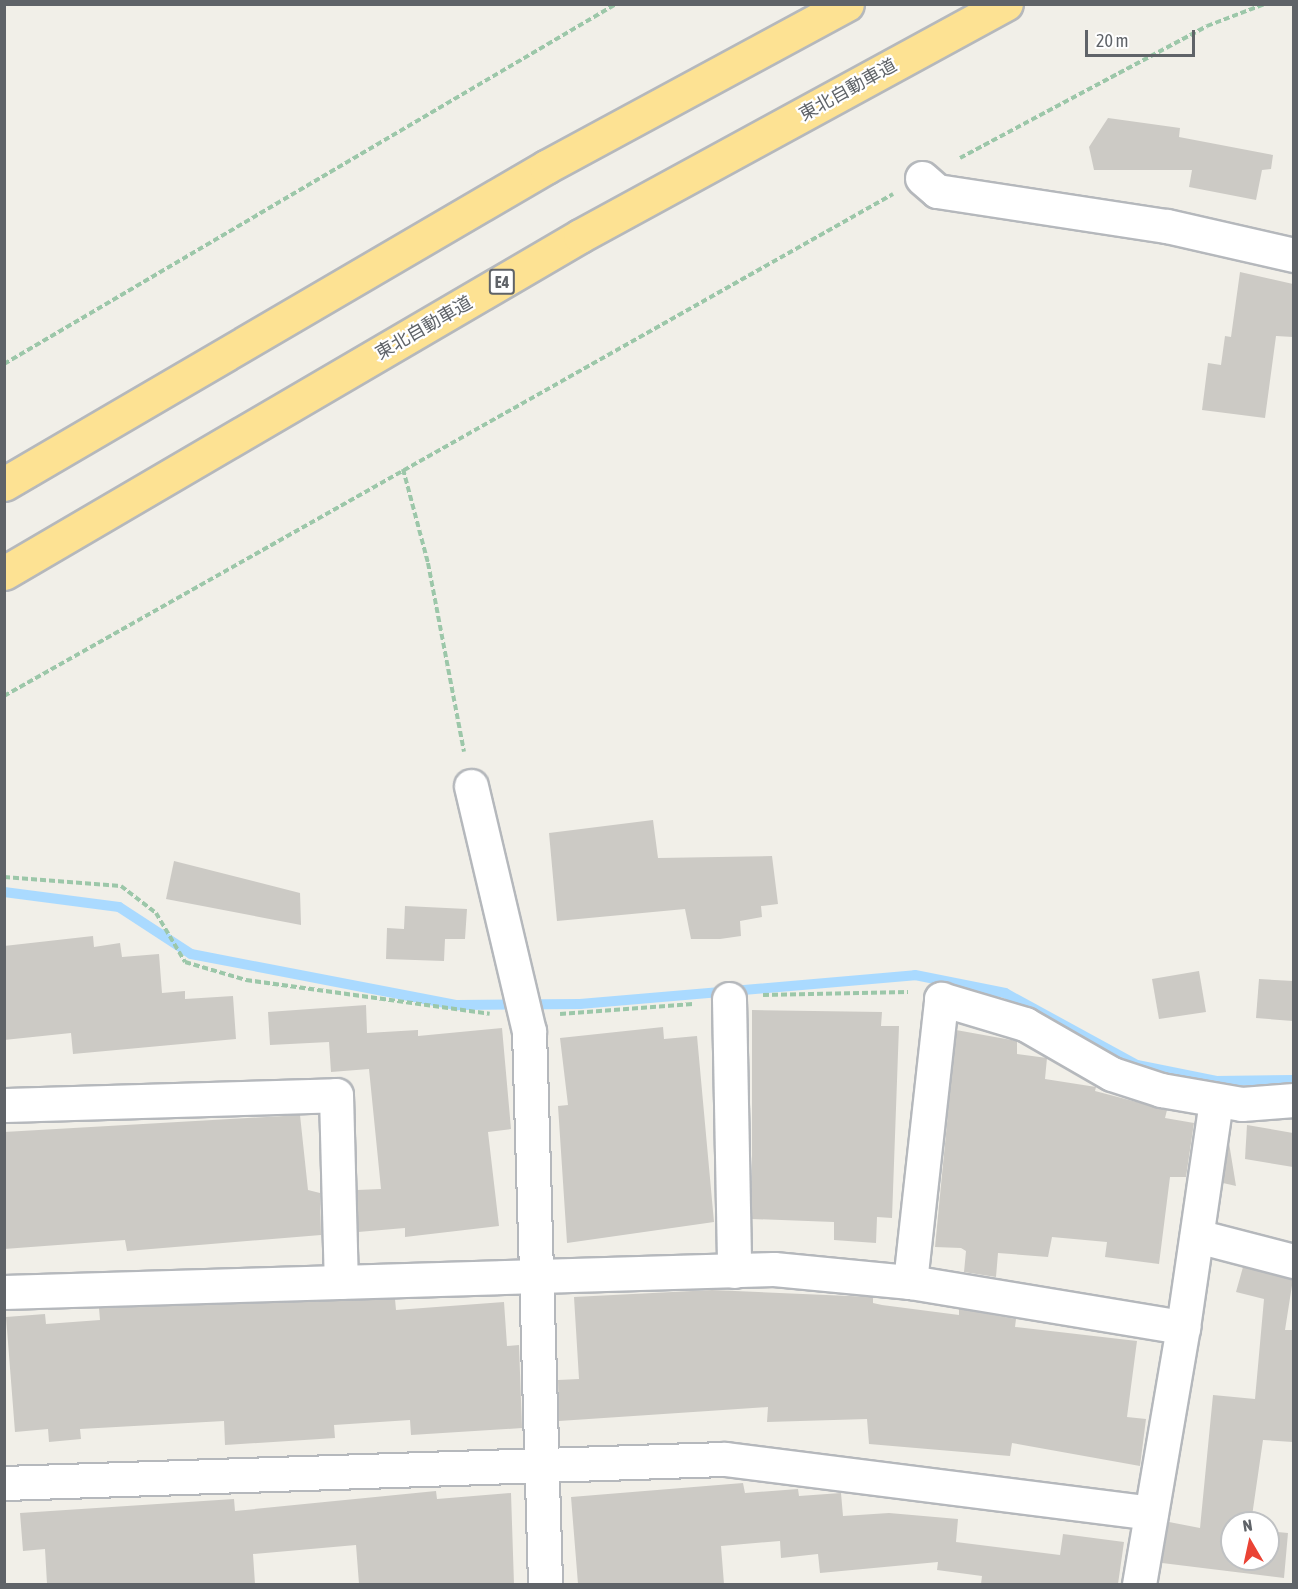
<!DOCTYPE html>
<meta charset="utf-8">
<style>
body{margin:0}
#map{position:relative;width:1298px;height:1589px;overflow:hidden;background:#f1efe8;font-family:"Asap Condensed","Noto Sans JP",sans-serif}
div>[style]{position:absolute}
.stream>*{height:10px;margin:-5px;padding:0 5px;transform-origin:5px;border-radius:5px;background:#aadaff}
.building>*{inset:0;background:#cccac5}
.path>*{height:4px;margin-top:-2px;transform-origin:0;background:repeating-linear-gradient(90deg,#9cc7a9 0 6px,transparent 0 9px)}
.roads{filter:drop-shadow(2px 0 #b5b8bc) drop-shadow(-2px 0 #b5b8bc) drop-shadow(0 2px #b5b8bc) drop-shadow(0 -2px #b5b8bc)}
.street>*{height:33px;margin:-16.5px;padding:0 16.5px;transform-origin:16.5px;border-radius:16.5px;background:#fff}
.highway>*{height:33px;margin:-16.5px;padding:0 16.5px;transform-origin:16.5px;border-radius:16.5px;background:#fde293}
span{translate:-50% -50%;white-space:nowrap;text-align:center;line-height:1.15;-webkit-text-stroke:4.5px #fff;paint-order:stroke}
.shield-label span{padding:2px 4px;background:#fff;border:2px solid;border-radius:4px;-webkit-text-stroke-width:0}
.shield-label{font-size:16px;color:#5f6368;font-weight:700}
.street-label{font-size:18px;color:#5f6368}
.frame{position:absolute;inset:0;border:6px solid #5f6368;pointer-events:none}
.north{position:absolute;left:1220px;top:1511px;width:60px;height:60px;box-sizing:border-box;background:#fff;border:2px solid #bfc1c3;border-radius:50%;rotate:351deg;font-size:16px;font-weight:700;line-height:24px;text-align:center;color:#5f6368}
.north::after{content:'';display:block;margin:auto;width:21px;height:27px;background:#ea4335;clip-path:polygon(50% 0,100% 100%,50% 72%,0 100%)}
.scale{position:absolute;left:1085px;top:30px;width:110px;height:27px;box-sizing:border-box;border:3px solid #5f6368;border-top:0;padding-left:8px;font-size:18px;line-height:21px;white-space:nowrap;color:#5f6368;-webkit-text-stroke:4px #fff;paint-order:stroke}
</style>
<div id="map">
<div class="stream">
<i style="left:4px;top:892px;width:116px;rotate:7.4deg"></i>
<i style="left:119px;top:907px;width:86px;rotate:33.1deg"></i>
<i style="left:191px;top:954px;width:271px;rotate:10.9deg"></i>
<i style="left:457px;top:1005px;width:123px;rotate:-0.5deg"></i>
<i style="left:580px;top:1004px;width:336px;rotate:-4.9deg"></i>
<i style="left:915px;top:975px;width:92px;rotate:11.3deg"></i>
<i style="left:1005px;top:993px;width:150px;rotate:28.6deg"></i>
<i style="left:1137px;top:1065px;width:81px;rotate:11.4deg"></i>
<i style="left:1216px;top:1081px;width:78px;rotate:-0.7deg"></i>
</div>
<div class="building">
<i style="clip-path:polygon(1108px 118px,1180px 128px,1179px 137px,1273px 155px,1271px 169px,1262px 170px,1256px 200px,1189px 187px,1192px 170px,1094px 170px,1089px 147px)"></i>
<i style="clip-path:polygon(1240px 272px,1293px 284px,1293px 337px,1276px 336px,1265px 418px,1202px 410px,1208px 363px,1221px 365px,1225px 336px,1231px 337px)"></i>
<i style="clip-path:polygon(653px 820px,658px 858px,772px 856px,778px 904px,761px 906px,762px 917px,740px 921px,741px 936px,720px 939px,691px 939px,685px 909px,557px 921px,549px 833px)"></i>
<i style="clip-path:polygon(174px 861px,300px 893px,301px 925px,166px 899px)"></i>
<i style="clip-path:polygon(405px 906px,467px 909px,465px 939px,445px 939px,444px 961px,386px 959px,387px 928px,404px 929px)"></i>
<i style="clip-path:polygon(93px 936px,94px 947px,120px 943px,122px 957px,159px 954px,162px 993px,185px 991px,185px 999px,233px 996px,236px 1039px,73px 1054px,71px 1033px,4px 1040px,4px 946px)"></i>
<i style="clip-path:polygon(1199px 971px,1206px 1012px,1159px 1019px,1152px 979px)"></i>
<i style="clip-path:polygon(1259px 979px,1293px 981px,1293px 1021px,1256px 1018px)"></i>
<i style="clip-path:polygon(366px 1005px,367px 1033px,418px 1030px,418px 1036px,502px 1028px,511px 1129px,488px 1132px,499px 1226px,405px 1237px,405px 1228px,358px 1232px,357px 1190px,381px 1189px,369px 1069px,331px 1072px,329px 1042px,270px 1045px,268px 1012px)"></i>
<i style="clip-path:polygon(752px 1010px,882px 1012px,881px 1026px,899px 1026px,892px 1218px,877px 1217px,876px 1243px,834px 1240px,834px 1222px,752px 1219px)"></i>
<i style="clip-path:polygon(663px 1027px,664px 1039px,697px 1036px,714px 1222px,567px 1243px,558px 1106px,568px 1105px,560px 1038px)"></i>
<i style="clip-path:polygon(956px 1030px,1017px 1041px,1017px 1054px,1047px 1058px,1045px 1079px,1096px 1087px,1095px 1091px,1167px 1110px,1165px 1118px,1194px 1123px,1186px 1177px,1170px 1177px,1159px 1264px,1105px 1257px,1107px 1242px,1052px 1237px,1048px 1257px,998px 1253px,996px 1277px,964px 1272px,966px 1251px,961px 1248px,935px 1247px)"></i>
<i style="clip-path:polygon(300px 1115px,308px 1190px,320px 1193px,321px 1235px,127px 1251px,125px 1240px,4px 1249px,4px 1132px)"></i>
<i style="clip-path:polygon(1247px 1125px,1293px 1133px,1293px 1167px,1245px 1159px)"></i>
<i style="clip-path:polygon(1229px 1143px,1236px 1186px,1223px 1183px)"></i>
<i style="clip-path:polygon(1243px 1267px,1293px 1279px,1285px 1330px,1293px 1330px,1293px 1442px,1263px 1440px,1251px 1523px,1232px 1523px,1232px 1559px,1268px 1559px,1268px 1531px,1288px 1533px,1284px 1578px,1162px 1563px,1169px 1522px,1200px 1528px,1213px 1395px,1255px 1399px,1264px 1299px,1236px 1292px)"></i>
<i style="clip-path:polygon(712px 1290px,873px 1297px,873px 1303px,882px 1305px,959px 1315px,959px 1309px,1016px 1319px,1015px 1327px,1137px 1341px,1127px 1417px,1146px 1419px,1140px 1466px,1012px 1443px,1010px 1456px,869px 1444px,867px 1419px,767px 1422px,768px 1407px,559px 1421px,558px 1380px,579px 1379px,574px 1297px)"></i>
<i style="clip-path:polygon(395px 1299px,396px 1310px,504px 1302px,507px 1346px,519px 1345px,522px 1428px,411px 1435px,410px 1420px,334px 1425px,335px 1438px,225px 1445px,224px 1421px,80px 1429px,81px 1439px,49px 1442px,48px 1429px,15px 1432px,6px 1317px,45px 1314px,46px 1324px,100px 1320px,99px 1308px)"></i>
<i style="clip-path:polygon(743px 1483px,745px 1493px,798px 1489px,799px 1496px,841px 1493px,843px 1516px,889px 1513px,958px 1519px,956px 1542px,1060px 1555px,1063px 1534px,1124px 1542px,1118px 1584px,981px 1584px,982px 1576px,937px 1570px,938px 1562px,820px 1573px,818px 1554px,781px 1558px,780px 1541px,721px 1546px,724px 1584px,578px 1584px,571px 1497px)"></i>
<i style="clip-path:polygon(436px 1491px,437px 1499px,511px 1493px,514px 1584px,359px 1584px,356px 1545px,253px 1554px,255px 1584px,47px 1584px,45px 1549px,23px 1551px,20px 1513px,234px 1499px,235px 1511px)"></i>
</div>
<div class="path">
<i style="left:960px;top:158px;width:280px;rotate:-28.1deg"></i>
<i style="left:1207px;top:26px;width:62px;rotate:-20.8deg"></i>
<i style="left:4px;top:364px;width:710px;rotate:-30.47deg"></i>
<i style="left:403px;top:469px;width:97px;rotate:75.1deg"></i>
<i style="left:428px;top:563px;width:192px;rotate:79.2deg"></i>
<i style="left:4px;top:696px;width:1021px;rotate:-29.45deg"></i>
<i style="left:4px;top:877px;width:117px;rotate:4.4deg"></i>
<i style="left:121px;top:886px;width:44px;rotate:37.6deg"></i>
<i style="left:156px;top:913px;width:57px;rotate:59.4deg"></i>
<i style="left:185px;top:962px;width:64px;rotate:16.4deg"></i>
<i style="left:246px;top:980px;width:246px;rotate:7.9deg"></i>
<i style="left:763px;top:995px;width:145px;rotate:-1.2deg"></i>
<i style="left:560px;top:1014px;width:133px;rotate:-4.3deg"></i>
</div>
<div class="roads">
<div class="street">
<i style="left:922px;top:178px;width:20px;rotate:41deg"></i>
<i style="left:937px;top:191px;width:233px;rotate:8.7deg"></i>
<i style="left:1167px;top:226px;width:130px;rotate:12.9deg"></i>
<i style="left:471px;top:786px;width:252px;rotate:76.7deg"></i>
<i style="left:529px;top:1031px;width:553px;rotate:88.34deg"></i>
<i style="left:729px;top:999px;width:272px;rotate:88.9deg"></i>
<i style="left:4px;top:1105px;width:332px;rotate:-1.7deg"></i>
<i style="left:336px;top:1095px;width:187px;rotate:88.5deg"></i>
<i style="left:1197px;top:1236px;width:100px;rotate:14.5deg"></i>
<i style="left:910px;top:1282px;width:285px;rotate:-83.7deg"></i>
<i style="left:941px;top:999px;width:88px;rotate:16.6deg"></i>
<i style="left:1025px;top:1024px;width:100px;rotate:29.9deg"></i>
<i style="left:1112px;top:1074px;width:52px;rotate:18.1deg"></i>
<i style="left:1161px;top:1090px;width:82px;rotate:9.8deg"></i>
<i style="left:1242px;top:1104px;width:52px;rotate:-4.4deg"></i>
<i style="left:4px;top:1292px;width:770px;rotate:-1.71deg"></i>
<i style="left:774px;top:1269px;width:137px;rotate:5.5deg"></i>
<i style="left:910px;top:1282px;width:277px;rotate:9.4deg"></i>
<i style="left:1183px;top:1327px;width:261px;rotate:99.7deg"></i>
<i style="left:1183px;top:1327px;width:227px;rotate:-81.7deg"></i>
<i style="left:4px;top:1483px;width:721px;rotate:-1.91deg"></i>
<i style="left:725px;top:1459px;width:429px;rotate:7.2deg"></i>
</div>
<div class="highway">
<i style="left:4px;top:484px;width:628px;rotate:-30.32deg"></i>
<i style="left:546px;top:167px;width:342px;rotate:-28.4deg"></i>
<i style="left:4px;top:573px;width:667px;rotate:-30.33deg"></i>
<i style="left:580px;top:236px;width:485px;rotate:-28.6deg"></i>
</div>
</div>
<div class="shield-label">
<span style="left:502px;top:282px">E4</span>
</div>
<div class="street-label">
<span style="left:848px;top:90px;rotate:-29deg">東北自動車道</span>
<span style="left:424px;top:328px;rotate:-30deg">東北自動車道</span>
</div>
<div class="frame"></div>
<div class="north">N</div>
<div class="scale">20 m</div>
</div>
